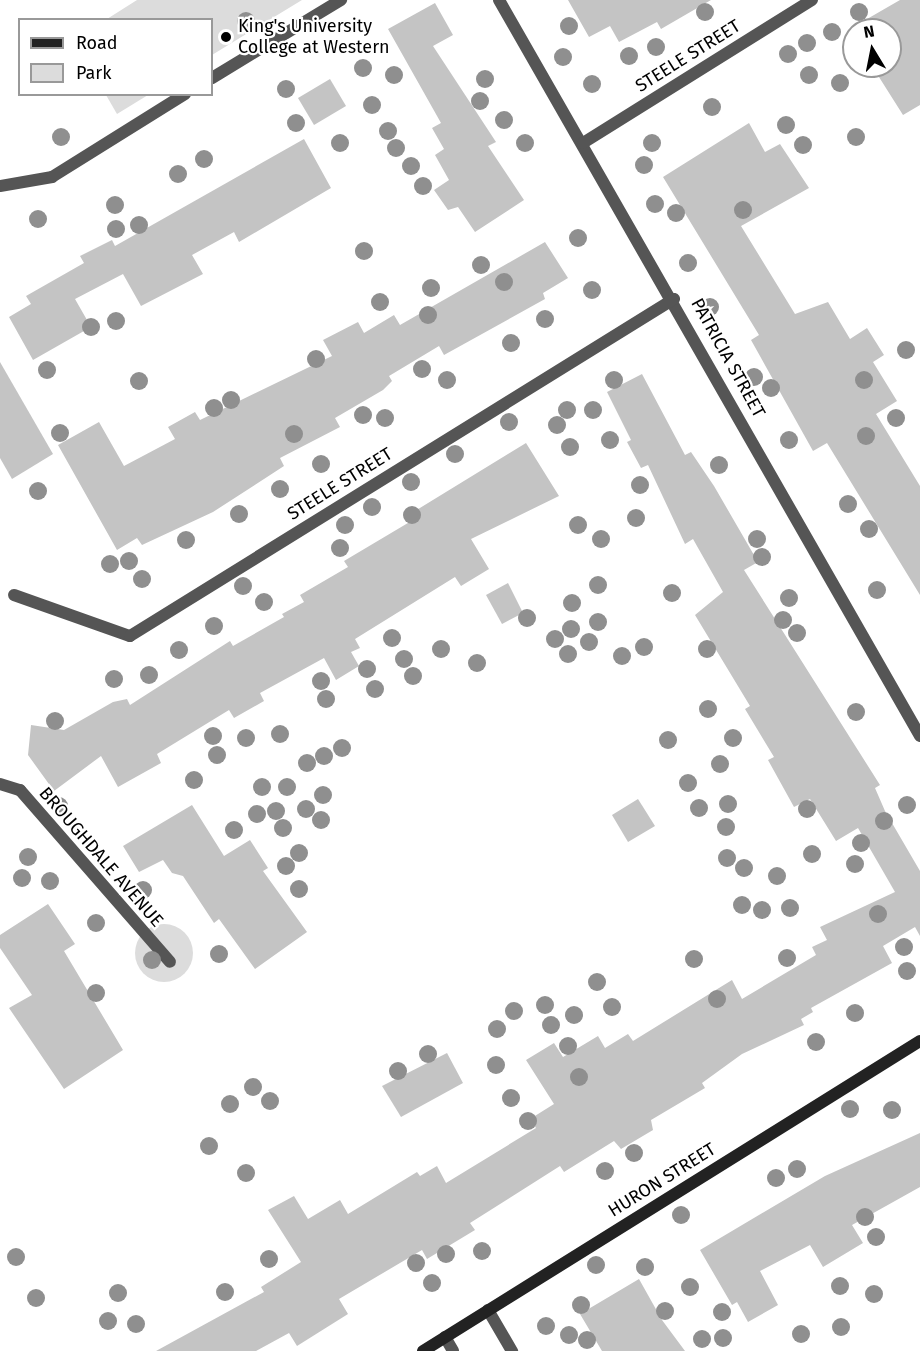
<!DOCTYPE html>
<style>
body{margin:0}
#map{position:relative;width:920px;height:1351px;overflow:hidden;background:#fff;font-family:"Fira Sans",sans-serif}
div>[style]{position:absolute}
.green>*{inset:0;background:#dcdcdc}
.round{border-radius:50%}
.building>*{inset:0;background:#c4c4c4}
.street>*{height:12px;margin:-6px;padding:0 6px;transform-origin:6px;border-radius:6px;background:#555}
.secondary>*{height:12px;margin:-6px;padding:0 6px;transform-origin:6px;border-radius:6px;background:#222}
.trees>*{width:18px;height:18px;margin:-9px;border-radius:50%;background:#8f8f8f}
.dots>*{width:16px;height:16px;translate:-50% -50%;box-sizing:border-box;border:3px solid #fff;border-radius:50%}
span{translate:-50% -50%;white-space:nowrap;text-align:center;line-height:1.15;-webkit-text-stroke:4.5px #fff;paint-order:stroke}
.poi-label{font-size:18px;color:#000}
.left{translate:0 -50%;text-align:left}
.street-label{font-size:18px;color:#000}
.legend{position:absolute;left:18px;top:18px;width:195px;height:78px;box-sizing:border-box;background:#fff;border:2px solid #999;margin:0;padding:8px 10px;list-style:none;font-size:18px;color:#000}
.legend li{display:flex;align-items:center;gap:12px;height:30px}
.legend b{width:30px;border:2px solid #999}
.north{position:absolute;left:842px;top:18px;width:60px;height:60px;box-sizing:border-box;background:#fff;border:2px solid #999;border-radius:50%;rotate:350deg;font-size:16px;font-weight:700;line-height:24px;text-align:center;color:#000}
.north::after{content:'';display:block;margin:auto;width:21px;height:27px;background:#000;clip-path:polygon(50% 0,100% 100%,50% 72%,0 100%)}
</style>
<div id="map">
<div class="green">
<i style="clip-path:polygon(137px 0,302px 0,212px 55px,212px 20px,107px 19px)"></i>
<i style="clip-path:polygon(106px 95px,148px 95px,117px 114px)"></i>
<i class="round" style="left:135px;top:924px;width:58px;height:58px"></i>
</div>
<div class="building">
<i style="clip-path:polygon(568px 0,711px 0,661px 29px,657px 22px,619px 42px,610px 26px,589px 37px)"></i>
<i style="clip-path:polygon(900px 0,920px 0,920px 105px,903px 115px,872px 66px,890px 66px,890px 30px,854px 30px,854px 39px,848px 30px)"></i>
<i style="clip-path:polygon(435px 3px,453px 35px,433px 46px,496px 142px,488px 146px,524px 200px,475px 232px,458px 207px,448px 210px,434px 190px,449px 180px,435px 155px,444px 149px,432px 128px,441px 123px,388px 29px)"></i>
<i style="clip-path:polygon(330px 79px,346px 106px,314px 125px,298px 98px)"></i>
<i style="clip-path:polygon(749px 123px,765px 152px,780px 144px,809px 188px,741px 226px,795px 314px,828px 302px,850px 339px,867px 328px,884px 355px,873px 362px,897px 401px,876px 414px,920px 486px,920px 595px,827px 443px,813px 451px,751px 340px,759px 335px,663px 177px)"></i>
<i style="clip-path:polygon(304px 139px,331px 188px,239px 242px,234px 232px,192px 255px,203px 274px,141px 306px,123px 274px,75px 299px,91px 327px,33px 360px,9px 317px,31px 304px,26px 296px,84px 263px,80px 256px,112px 240px,115px 246px)"></i>
<i style="clip-path:polygon(545px 242px,568px 278px,543px 293px,545px 299px,444px 355px,439px 346px,389px 376px,392px 381px,383px 390px,335px 418px,340px 427px,280px 458px,284px 466px,213px 512px,142px 545px,137px 538px,117px 550px,58px 445px,99px 422px,124px 466px,175px 439px,168px 427px,195px 412px,200px 420px,332px 356px,323px 340px,358px 322px,364px 333px,394px 315px,400px 325px)"></i>
<i style="clip-path:polygon(0 362px,53px 454px,12px 479px,0 458px)"></i>
<i style="clip-path:polygon(642px 374px,685px 455px,691px 452px,714px 486px,758px 562px,744px 570px,880px 785px,875px 788px,885px 811px,920px 871px,920px 936px,915px 927px,883px 946px,892px 963px,811px 1008px,813px 1012px,801px 1019px,804px 1025px,742px 1054px,702px 1083px,705px 1088px,651px 1120px,653px 1130px,621px 1149px,614px 1141px,564px 1172px,560px 1166px,470px 1223px,475px 1230px,427px 1259px,422px 1250px,339px 1299px,348px 1314px,297px 1346px,289px 1333px,256px 1351px,156px 1351px,264px 1292px,261px 1287px,301px 1262px,268px 1210px,294px 1196px,308px 1219px,340px 1200px,348px 1214px,417px 1172px,420px 1176px,437px 1166px,446px 1183px,536px 1128px,530px 1119px,554px 1104px,526px 1060px,554px 1043px,563px 1057px,598px 1036px,605px 1048px,628px 1034px,633px 1041px,732px 980px,742px 999px,816px 955px,812px 947px,827px 940px,820px 927px,895px 892px,858px 828px,836px 841px,810px 799px,794px 807px,768px 760px,774px 757px,745px 709px,750px 706px,695px 615px,723px 592px,693px 539px,685px 544px,648px 465px,641px 468px,627px 442px,631px 440px,607px 392px)"></i>
<i style="clip-path:polygon(526px 443px,559px 496px,471px 539px,489px 569px,461px 586px,455px 577px,355px 639px,360px 648px,351px 652px,359px 666px,336px 680px,324px 658px,260px 693px,264px 701px,234px 718px,229px 710px,157px 754px,161px 763px,118px 787px,101px 756px,54px 791px,28px 755px,31px 725px,64px 730px,113px 702px,127px 699px,130px 705px,230px 641px,233px 646px,284px 617px,282px 614px,304px 602px,300px 595px,348px 567px,344px 561px,418px 517px,415px 511px)"></i>
<i style="clip-path:polygon(508px 583px,523px 613px,502px 624px,486px 595px)"></i>
<i style="clip-path:polygon(638px 799px,655px 826px,628px 842px,612px 815px)"></i>
<i style="clip-path:polygon(192px 805px,224px 856px,250px 840px,268px 868px,263px 871px,307px 932px,255px 969px,219px 919px,214px 923px,183px 876px,172px 873px,163px 860px,139px 872px,123px 846px)"></i>
<i style="clip-path:polygon(48px 904px,75px 944px,64px 951px,123px 1050px,64px 1089px,9px 1008px,32px 995px,0 948px,0 935px)"></i>
<i style="clip-path:polygon(447px 1053px,463px 1083px,401px 1117px,382px 1086px)"></i>
<i style="clip-path:polygon(920px 1133px,920px 1187px,852px 1225px,863px 1243px,823px 1267px,810px 1245px,760px 1271px,778px 1305px,748px 1322px,737px 1302px,732px 1305px,700px 1250px,825px 1176px)"></i>
<i style="clip-path:polygon(639px 1279px,662px 1320px,685px 1351px,602px 1351px,580px 1314px)"></i>
</div>
<div class="street">
<i style="left:499px;top:0;width:848px;rotate:60.23deg"></i>
<i style="left:212px;top:78px;width:151px;rotate:-31.2deg"></i>
<i style="left:583px;top:143px;width:270px;rotate:-32deg"></i>
<i style="left:0;top:186px;width:53px;rotate:-9.8deg"></i>
<i style="left:52px;top:177px;width:157px;rotate:-32deg"></i>
<i style="left:14px;top:595px;width:123px;rotate:19.5deg"></i>
<i style="left:130px;top:636px;width:640px;rotate:-31.78deg"></i>
<i style="left:0;top:784px;width:21px;rotate:17deg"></i>
<i style="left:20px;top:790px;width:228px;rotate:48.9deg"></i>
<i style="left:488px;top:1310px;width:48px;rotate:59.7deg"></i>
<i style="left:445px;top:1337px;width:16px;rotate:60deg"></i>
</div>
<div class="secondary">
<i style="left:423px;top:1351px;width:586px;rotate:-31.95deg"></i>
</div>
<div class="trees">
<i style="left:705px;top:12px"></i>
<i style="left:859px;top:12px"></i>
<i style="left:246px;top:21px"></i>
<i style="left:569px;top:26px"></i>
<i style="left:832px;top:32px"></i>
<i style="left:807px;top:43px"></i>
<i style="left:656px;top:47px"></i>
<i style="left:788px;top:54px"></i>
<i style="left:629px;top:56px"></i>
<i style="left:563px;top:57px"></i>
<i style="left:363px;top:68px"></i>
<i style="left:394px;top:75px"></i>
<i style="left:809px;top:75px"></i>
<i style="left:485px;top:79px"></i>
<i style="left:840px;top:83px"></i>
<i style="left:592px;top:84px"></i>
<i style="left:286px;top:89px"></i>
<i style="left:480px;top:101px"></i>
<i style="left:372px;top:105px"></i>
<i style="left:712px;top:107px"></i>
<i style="left:504px;top:120px"></i>
<i style="left:296px;top:123px"></i>
<i style="left:786px;top:125px"></i>
<i style="left:388px;top:131px"></i>
<i style="left:61px;top:137px"></i>
<i style="left:856px;top:137px"></i>
<i style="left:340px;top:143px"></i>
<i style="left:525px;top:143px"></i>
<i style="left:652px;top:143px"></i>
<i style="left:803px;top:145px"></i>
<i style="left:396px;top:148px"></i>
<i style="left:204px;top:159px"></i>
<i style="left:644px;top:165px"></i>
<i style="left:411px;top:166px"></i>
<i style="left:178px;top:174px"></i>
<i style="left:423px;top:186px"></i>
<i style="left:655px;top:204px"></i>
<i style="left:115px;top:205px"></i>
<i style="left:743px;top:210px"></i>
<i style="left:676px;top:213px"></i>
<i style="left:38px;top:219px"></i>
<i style="left:139px;top:225px"></i>
<i style="left:116px;top:229px"></i>
<i style="left:578px;top:238px"></i>
<i style="left:364px;top:251px"></i>
<i style="left:688px;top:263px"></i>
<i style="left:481px;top:265px"></i>
<i style="left:504px;top:282px"></i>
<i style="left:431px;top:288px"></i>
<i style="left:592px;top:290px"></i>
<i style="left:380px;top:302px"></i>
<i style="left:710px;top:307px"></i>
<i style="left:428px;top:315px"></i>
<i style="left:545px;top:319px"></i>
<i style="left:116px;top:321px"></i>
<i style="left:91px;top:327px"></i>
<i style="left:511px;top:343px"></i>
<i style="left:906px;top:350px"></i>
<i style="left:316px;top:359px"></i>
<i style="left:422px;top:369px"></i>
<i style="left:47px;top:370px"></i>
<i style="left:754px;top:377px"></i>
<i style="left:447px;top:380px"></i>
<i style="left:614px;top:380px"></i>
<i style="left:864px;top:380px"></i>
<i style="left:139px;top:381px"></i>
<i style="left:771px;top:388px"></i>
<i style="left:231px;top:400px"></i>
<i style="left:214px;top:408px"></i>
<i style="left:567px;top:410px"></i>
<i style="left:593px;top:410px"></i>
<i style="left:363px;top:415px"></i>
<i style="left:385px;top:418px"></i>
<i style="left:896px;top:418px"></i>
<i style="left:509px;top:422px"></i>
<i style="left:557px;top:425px"></i>
<i style="left:60px;top:433px"></i>
<i style="left:294px;top:434px"></i>
<i style="left:866px;top:436px"></i>
<i style="left:610px;top:440px"></i>
<i style="left:789px;top:440px"></i>
<i style="left:570px;top:447px"></i>
<i style="left:455px;top:454px"></i>
<i style="left:321px;top:464px"></i>
<i style="left:719px;top:465px"></i>
<i style="left:411px;top:482px"></i>
<i style="left:640px;top:485px"></i>
<i style="left:280px;top:489px"></i>
<i style="left:38px;top:491px"></i>
<i style="left:848px;top:504px"></i>
<i style="left:372px;top:507px"></i>
<i style="left:239px;top:514px"></i>
<i style="left:412px;top:515px"></i>
<i style="left:636px;top:518px"></i>
<i style="left:345px;top:525px"></i>
<i style="left:578px;top:525px"></i>
<i style="left:869px;top:529px"></i>
<i style="left:601px;top:539px"></i>
<i style="left:757px;top:539px"></i>
<i style="left:186px;top:540px"></i>
<i style="left:340px;top:548px"></i>
<i style="left:762px;top:557px"></i>
<i style="left:129px;top:561px"></i>
<i style="left:110px;top:564px"></i>
<i style="left:142px;top:579px"></i>
<i style="left:598px;top:585px"></i>
<i style="left:243px;top:586px"></i>
<i style="left:877px;top:590px"></i>
<i style="left:672px;top:593px"></i>
<i style="left:789px;top:598px"></i>
<i style="left:264px;top:602px"></i>
<i style="left:572px;top:603px"></i>
<i style="left:527px;top:618px"></i>
<i style="left:783px;top:620px"></i>
<i style="left:598px;top:622px"></i>
<i style="left:214px;top:626px"></i>
<i style="left:571px;top:629px"></i>
<i style="left:797px;top:633px"></i>
<i style="left:392px;top:638px"></i>
<i style="left:555px;top:639px"></i>
<i style="left:589px;top:642px"></i>
<i style="left:644px;top:647px"></i>
<i style="left:441px;top:649px"></i>
<i style="left:707px;top:649px"></i>
<i style="left:179px;top:650px"></i>
<i style="left:568px;top:654px"></i>
<i style="left:622px;top:656px"></i>
<i style="left:404px;top:659px"></i>
<i style="left:477px;top:663px"></i>
<i style="left:367px;top:669px"></i>
<i style="left:149px;top:675px"></i>
<i style="left:413px;top:676px"></i>
<i style="left:114px;top:679px"></i>
<i style="left:321px;top:681px"></i>
<i style="left:375px;top:689px"></i>
<i style="left:326px;top:699px"></i>
<i style="left:708px;top:709px"></i>
<i style="left:856px;top:712px"></i>
<i style="left:55px;top:721px"></i>
<i style="left:280px;top:734px"></i>
<i style="left:213px;top:736px"></i>
<i style="left:246px;top:738px"></i>
<i style="left:733px;top:738px"></i>
<i style="left:668px;top:740px"></i>
<i style="left:342px;top:748px"></i>
<i style="left:217px;top:755px"></i>
<i style="left:324px;top:756px"></i>
<i style="left:307px;top:763px"></i>
<i style="left:720px;top:764px"></i>
<i style="left:194px;top:780px"></i>
<i style="left:688px;top:783px"></i>
<i style="left:262px;top:787px"></i>
<i style="left:287px;top:787px"></i>
<i style="left:323px;top:795px"></i>
<i style="left:728px;top:804px"></i>
<i style="left:907px;top:805px"></i>
<i style="left:59px;top:806px"></i>
<i style="left:699px;top:808px"></i>
<i style="left:306px;top:809px"></i>
<i style="left:807px;top:809px"></i>
<i style="left:276px;top:811px"></i>
<i style="left:257px;top:814px"></i>
<i style="left:321px;top:820px"></i>
<i style="left:884px;top:821px"></i>
<i style="left:726px;top:827px"></i>
<i style="left:283px;top:828px"></i>
<i style="left:234px;top:830px"></i>
<i style="left:861px;top:843px"></i>
<i style="left:299px;top:853px"></i>
<i style="left:812px;top:854px"></i>
<i style="left:28px;top:857px"></i>
<i style="left:727px;top:858px"></i>
<i style="left:855px;top:864px"></i>
<i style="left:286px;top:866px"></i>
<i style="left:744px;top:868px"></i>
<i style="left:777px;top:876px"></i>
<i style="left:22px;top:878px"></i>
<i style="left:50px;top:881px"></i>
<i style="left:299px;top:889px"></i>
<i style="left:143px;top:890px"></i>
<i style="left:742px;top:905px"></i>
<i style="left:790px;top:908px"></i>
<i style="left:762px;top:910px"></i>
<i style="left:878px;top:914px"></i>
<i style="left:96px;top:923px"></i>
<i style="left:904px;top:947px"></i>
<i style="left:219px;top:954px"></i>
<i style="left:787px;top:958px"></i>
<i style="left:694px;top:959px"></i>
<i style="left:152px;top:960px"></i>
<i style="left:907px;top:971px"></i>
<i style="left:597px;top:982px"></i>
<i style="left:96px;top:993px"></i>
<i style="left:717px;top:999px"></i>
<i style="left:545px;top:1005px"></i>
<i style="left:612px;top:1007px"></i>
<i style="left:514px;top:1011px"></i>
<i style="left:855px;top:1013px"></i>
<i style="left:574px;top:1015px"></i>
<i style="left:551px;top:1025px"></i>
<i style="left:497px;top:1029px"></i>
<i style="left:816px;top:1042px"></i>
<i style="left:568px;top:1046px"></i>
<i style="left:428px;top:1054px"></i>
<i style="left:496px;top:1065px"></i>
<i style="left:398px;top:1071px"></i>
<i style="left:579px;top:1077px"></i>
<i style="left:253px;top:1087px"></i>
<i style="left:511px;top:1098px"></i>
<i style="left:270px;top:1101px"></i>
<i style="left:230px;top:1104px"></i>
<i style="left:850px;top:1109px"></i>
<i style="left:892px;top:1110px"></i>
<i style="left:528px;top:1121px"></i>
<i style="left:209px;top:1146px"></i>
<i style="left:634px;top:1153px"></i>
<i style="left:797px;top:1169px"></i>
<i style="left:605px;top:1171px"></i>
<i style="left:246px;top:1173px"></i>
<i style="left:776px;top:1178px"></i>
<i style="left:681px;top:1215px"></i>
<i style="left:865px;top:1217px"></i>
<i style="left:876px;top:1237px"></i>
<i style="left:482px;top:1251px"></i>
<i style="left:446px;top:1254px"></i>
<i style="left:16px;top:1257px"></i>
<i style="left:269px;top:1259px"></i>
<i style="left:416px;top:1263px"></i>
<i style="left:596px;top:1265px"></i>
<i style="left:645px;top:1267px"></i>
<i style="left:432px;top:1283px"></i>
<i style="left:840px;top:1286px"></i>
<i style="left:690px;top:1287px"></i>
<i style="left:225px;top:1292px"></i>
<i style="left:118px;top:1293px"></i>
<i style="left:874px;top:1294px"></i>
<i style="left:36px;top:1298px"></i>
<i style="left:581px;top:1305px"></i>
<i style="left:665px;top:1311px"></i>
<i style="left:722px;top:1312px"></i>
<i style="left:108px;top:1321px"></i>
<i style="left:136px;top:1324px"></i>
<i style="left:546px;top:1326px"></i>
<i style="left:841px;top:1327px"></i>
<i style="left:801px;top:1334px"></i>
<i style="left:569px;top:1335px"></i>
<i style="left:723px;top:1338px"></i>
<i style="left:702px;top:1339px"></i>
<i style="left:587px;top:1340px"></i>
</div>
<div class="dots">
<i style="left:226px;top:37px;background:#000"></i>
</div>
<div class="poi-label">
<span class="left" style="left:238px;top:37px">King's University<br>College at Western</span>
</div>
<div class="street-label">
<span style="left:688px;top:56px;rotate:-32deg">STEELE STREET</span>
<span style="left:728px;top:358px;rotate:61deg">PATRICIA STREET</span>
<span style="left:340px;top:484px;rotate:-32deg">STEELE STREET</span>
<span style="left:101px;top:857px;rotate:49deg">BROUGHDALE AVENUE</span>
<span style="left:662px;top:1180px;rotate:-32deg">HURON STREET</span>
</div>
<ul class="legend">
<li><b style="height:8px;background:#222"></b>Road</li>
<li><b style="height:16px;background:#dcdcdc"></b>Park</li>
</ul>
<div class="north">N</div>
</div>
